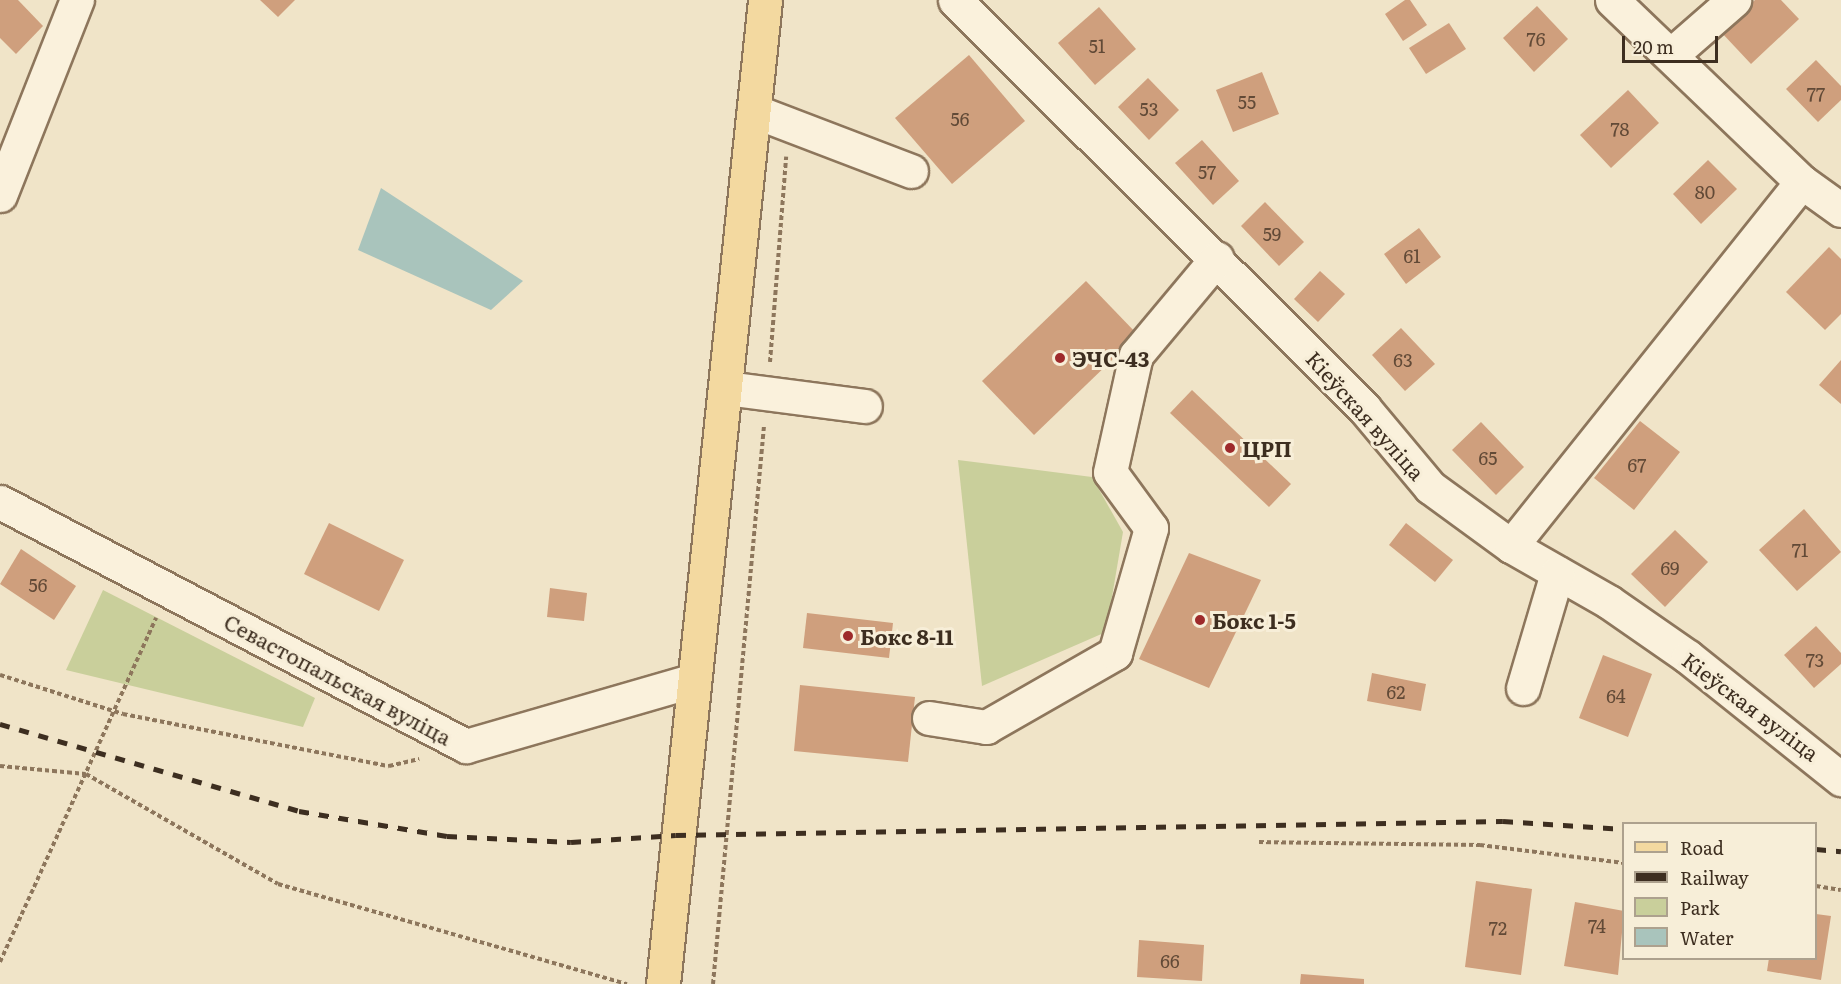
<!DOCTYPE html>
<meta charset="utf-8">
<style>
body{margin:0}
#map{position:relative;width:1841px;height:984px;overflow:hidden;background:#f0e4c8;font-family:Literata,serif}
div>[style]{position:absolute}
.green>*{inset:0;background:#c9cf9b}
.water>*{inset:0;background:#a9c4bc}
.building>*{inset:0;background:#cf9f7d}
.path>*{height:4px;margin-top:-2px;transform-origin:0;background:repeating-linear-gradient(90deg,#8d765c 0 4.5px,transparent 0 7.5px)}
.roads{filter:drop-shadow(2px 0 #8d765c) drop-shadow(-2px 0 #8d765c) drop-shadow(0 2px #8d765c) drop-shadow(0 -2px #8d765c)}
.minor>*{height:33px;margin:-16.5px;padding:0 16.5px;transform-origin:16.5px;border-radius:16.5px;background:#faf1dc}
.major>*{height:33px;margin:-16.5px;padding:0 16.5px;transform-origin:16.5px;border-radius:16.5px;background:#f3d9a0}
.rail>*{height:4.5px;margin-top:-2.25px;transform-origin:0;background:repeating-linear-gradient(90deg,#3d2e20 0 10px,transparent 0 20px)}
.dots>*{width:16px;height:16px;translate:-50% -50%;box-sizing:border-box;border:3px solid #f7eed8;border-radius:50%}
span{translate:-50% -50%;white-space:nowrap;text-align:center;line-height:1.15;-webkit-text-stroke:6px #f7eed8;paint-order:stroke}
.number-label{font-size:18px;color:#624a37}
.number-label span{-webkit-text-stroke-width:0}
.poi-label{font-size:21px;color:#3d2e20;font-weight:700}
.left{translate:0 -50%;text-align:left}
.street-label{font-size:21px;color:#3d2e20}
.legend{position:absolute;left:1622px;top:822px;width:195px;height:138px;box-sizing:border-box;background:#f7eed8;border:2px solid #ada18e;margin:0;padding:8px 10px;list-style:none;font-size:18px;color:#3d2e20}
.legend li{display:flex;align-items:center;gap:12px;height:30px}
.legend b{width:30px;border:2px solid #ada18e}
.scale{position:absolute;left:1622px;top:36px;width:96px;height:27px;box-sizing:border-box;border:3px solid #3d2e20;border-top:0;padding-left:8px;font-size:18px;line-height:21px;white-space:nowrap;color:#3d2e20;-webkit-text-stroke:4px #f7eed8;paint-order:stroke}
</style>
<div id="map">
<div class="green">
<i style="clip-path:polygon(958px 460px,1092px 477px,1123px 532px,1106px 632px,982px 686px)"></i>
<i style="clip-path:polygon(103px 590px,315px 698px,303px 727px,66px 670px)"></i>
</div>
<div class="water">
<i style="clip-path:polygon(381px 188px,523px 281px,491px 310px,358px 250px)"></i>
</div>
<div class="building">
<i style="clip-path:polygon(0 0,18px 0,43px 26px,16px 54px,0 38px)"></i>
<i style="clip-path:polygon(260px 0,295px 0,278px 17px)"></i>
<i style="clip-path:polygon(1405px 0,1410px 0,1427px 25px,1403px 41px,1385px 14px)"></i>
<i style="clip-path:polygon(1755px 0,1781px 0,1799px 19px,1751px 64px,1721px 32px)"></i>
<i style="clip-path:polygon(1537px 6px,1568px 39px,1534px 72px,1503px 38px)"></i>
<i style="clip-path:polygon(1099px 7px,1136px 49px,1095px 85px,1058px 43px)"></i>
<i style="clip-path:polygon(1449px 23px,1466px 49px,1426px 74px,1409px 48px)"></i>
<i style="clip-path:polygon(969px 55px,1025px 121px,952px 184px,895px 118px)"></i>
<i style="clip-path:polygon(1816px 60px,1841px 86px,1841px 100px,1818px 122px,1786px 89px)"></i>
<i style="clip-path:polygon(1262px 72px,1279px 114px,1233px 132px,1216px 90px)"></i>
<i style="clip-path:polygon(1148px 78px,1179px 110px,1149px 140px,1118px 107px)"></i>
<i style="clip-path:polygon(1628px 90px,1659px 123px,1611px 168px,1580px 135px)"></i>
<i style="clip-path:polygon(1202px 140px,1239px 181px,1213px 205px,1175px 163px)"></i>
<i style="clip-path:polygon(1708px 160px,1737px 189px,1701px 224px,1673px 194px)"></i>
<i style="clip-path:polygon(1265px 202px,1304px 242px,1279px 266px,1241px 226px)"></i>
<i style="clip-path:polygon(1419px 228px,1441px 257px,1406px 284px,1384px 254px)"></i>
<i style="clip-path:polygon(1829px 247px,1841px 259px,1841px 314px,1825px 330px,1786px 292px)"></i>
<i style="clip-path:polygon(1320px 271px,1345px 294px,1318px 322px,1294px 299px)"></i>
<i style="clip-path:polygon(1086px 281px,1138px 335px,1034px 435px,982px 381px)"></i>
<i style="clip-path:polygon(1401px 328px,1435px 364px,1405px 391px,1372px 355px)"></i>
<i style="clip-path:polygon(1841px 360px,1841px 404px,1819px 385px)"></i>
<i style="clip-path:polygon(1192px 390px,1291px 484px,1269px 507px,1170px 413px)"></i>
<i style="clip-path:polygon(1640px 421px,1680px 452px,1634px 510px,1594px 478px)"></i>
<i style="clip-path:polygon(1481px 422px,1524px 467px,1496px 495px,1452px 450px)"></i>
<i style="clip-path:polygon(1804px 509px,1841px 552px,1797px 591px,1759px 550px)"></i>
<i style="clip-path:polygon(329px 523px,404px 560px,379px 611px,304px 574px)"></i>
<i style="clip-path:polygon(1406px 523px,1453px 560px,1435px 582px,1389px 545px)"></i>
<i style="clip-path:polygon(1675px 530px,1708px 562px,1665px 607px,1631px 574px)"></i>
<i style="clip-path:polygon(21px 549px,76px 586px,54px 620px,0 584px)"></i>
<i style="clip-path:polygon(1189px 553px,1261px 580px,1209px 688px,1139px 659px)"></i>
<i style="clip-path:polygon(550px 588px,587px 593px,584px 621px,547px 617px)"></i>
<i style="clip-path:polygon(807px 613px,893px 623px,889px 658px,803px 648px)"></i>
<i style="clip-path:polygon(1816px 626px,1841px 653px,1841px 664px,1814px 688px,1784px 655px)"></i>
<i style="clip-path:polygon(1603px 655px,1652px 674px,1628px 737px,1579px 718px)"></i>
<i style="clip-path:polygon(1372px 673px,1426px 684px,1421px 711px,1367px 701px)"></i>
<i style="clip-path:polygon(800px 685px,915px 697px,908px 762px,794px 751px)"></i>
<i style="clip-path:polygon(1476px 881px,1532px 889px,1521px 975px,1465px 967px)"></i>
<i style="clip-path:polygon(1575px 902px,1624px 911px,1618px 975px,1564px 966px)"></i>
<i style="clip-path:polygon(1816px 914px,1831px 916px,1821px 980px,1767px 971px,1769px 958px,1816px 958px)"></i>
<i style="clip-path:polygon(1139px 940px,1204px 945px,1202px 981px,1137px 977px)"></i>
<i style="clip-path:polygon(1301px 974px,1364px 979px,1364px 984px,1300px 984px)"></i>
</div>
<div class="path">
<i style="left:770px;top:362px;width:206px;rotate:-85.5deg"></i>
<i style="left:0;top:675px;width:129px;rotate:17.6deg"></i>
<i style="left:123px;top:714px;width:271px;rotate:11.1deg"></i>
<i style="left:389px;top:766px;width:31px;rotate:-13deg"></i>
<i style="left:0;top:766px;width:86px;rotate:5.3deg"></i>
<i style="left:86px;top:774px;width:221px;rotate:29.8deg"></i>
<i style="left:278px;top:884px;width:363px;rotate:16deg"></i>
<i style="left:1259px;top:842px;width:221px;rotate:0.8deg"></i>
<i style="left:1480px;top:845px;width:145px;rotate:7.1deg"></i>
<i style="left:1816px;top:886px;width:25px;rotate:9deg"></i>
<i style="left:0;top:962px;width:378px;rotate:-65.6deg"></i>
<i style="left:713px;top:984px;width:560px;rotate:-84.78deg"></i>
</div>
<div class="roads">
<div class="minor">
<i style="left:955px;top:0;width:578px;rotate:44.93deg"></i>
<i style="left:1364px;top:408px;width:103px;rotate:50.1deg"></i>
<i style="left:1430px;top:487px;width:100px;rotate:36.1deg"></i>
<i style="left:1511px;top:546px;width:113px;rotate:29.7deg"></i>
<i style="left:1609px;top:602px;width:96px;rotate:34.8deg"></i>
<i style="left:1688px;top:657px;width:196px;rotate:38.6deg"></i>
<i style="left:1612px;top:0;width:263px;rotate:43.8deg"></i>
<i style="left:1802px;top:182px;width:48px;rotate:35.7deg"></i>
<i style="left:1671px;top:55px;width:84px;rotate:-41.1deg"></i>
<i style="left:754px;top:111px;width:168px;rotate:20.9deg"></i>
<i style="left:0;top:195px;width:210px;rotate:-68.5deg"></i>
<i style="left:726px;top:388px;width:140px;rotate:7.4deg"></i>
<i style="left:0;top:502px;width:526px;rotate:27.64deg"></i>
<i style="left:466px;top:746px;width:237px;rotate:-16.1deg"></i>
<i style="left:1511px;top:546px;width:466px;rotate:-51.4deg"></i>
<i style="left:1523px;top:688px;width:120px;rotate:-73.5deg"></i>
<i style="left:929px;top:718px;width:58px;rotate:9deg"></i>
<i style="left:986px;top:727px;width:149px;rotate:-29.8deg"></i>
<i style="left:1115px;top:653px;width:130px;rotate:-73.9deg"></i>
<i style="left:1151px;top:528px;width:69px;rotate:-126.2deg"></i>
<i style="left:1110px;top:472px;width:120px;rotate:-77.5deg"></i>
<i style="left:1136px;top:355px;width:126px;rotate:-50.1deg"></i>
</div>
<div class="major">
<i style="left:663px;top:984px;width:989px;rotate:-84.08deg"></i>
</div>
</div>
<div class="rail">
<i style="left:0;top:724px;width:311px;rotate:16.2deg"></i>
<i style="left:299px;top:811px;width:150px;rotate:9.6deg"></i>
<i style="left:447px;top:836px;width:124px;rotate:2.8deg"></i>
<i style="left:571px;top:842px;width:105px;rotate:-3.8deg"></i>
<i style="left:676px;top:835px;width:827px;rotate:-0.97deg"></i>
<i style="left:1503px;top:821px;width:121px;rotate:3.8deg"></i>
<i style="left:1816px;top:849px;width:25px;rotate:5deg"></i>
</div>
<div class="dots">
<i style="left:1060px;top:358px;background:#9e2a2b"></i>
<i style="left:1230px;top:448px;background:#9e2a2b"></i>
<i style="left:1200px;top:620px;background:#9e2a2b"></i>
<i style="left:848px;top:636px;background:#9e2a2b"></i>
</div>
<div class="number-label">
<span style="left:1536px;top:39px">76</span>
<span style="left:1097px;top:46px">51</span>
<span style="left:1816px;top:94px">77</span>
<span style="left:1247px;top:102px">55</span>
<span style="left:1149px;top:109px">53</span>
<span style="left:960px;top:119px">56</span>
<span style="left:1620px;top:129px">78</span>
<span style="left:1207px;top:172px">57</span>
<span style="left:1705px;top:192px">80</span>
<span style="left:1272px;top:234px">59</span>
<span style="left:1412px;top:256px">61</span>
<span style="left:1403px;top:360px">63</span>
<span style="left:1488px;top:458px">65</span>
<span style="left:1637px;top:465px">67</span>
<span style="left:1800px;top:550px">71</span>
<span style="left:1670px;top:568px">69</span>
<span style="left:38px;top:585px">56</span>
<span style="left:1815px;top:660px">73</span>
<span style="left:1396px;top:692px">62</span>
<span style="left:1616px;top:696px">64</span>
<span style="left:1597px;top:926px">74</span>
<span style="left:1498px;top:928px">72</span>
<span style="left:1170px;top:961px">66</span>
</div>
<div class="poi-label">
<span class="left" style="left:1072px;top:358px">ЭЧС-43</span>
<span class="left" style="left:1242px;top:448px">ЦРП</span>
<span class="left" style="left:1212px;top:620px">Бокс 1-5</span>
<span class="left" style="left:860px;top:636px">Бокс 8-11</span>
</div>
<div class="street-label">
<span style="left:1366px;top:415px;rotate:48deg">Кіеўская вуліца</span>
<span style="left:338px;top:679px;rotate:28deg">Севастопальская вуліца</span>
<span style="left:1751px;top:706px;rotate:37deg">Кіеўская вуліца</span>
</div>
<ul class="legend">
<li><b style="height:8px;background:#f3d9a0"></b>Road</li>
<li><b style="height:8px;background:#3d2e20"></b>Railway</li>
<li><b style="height:16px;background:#c9cf9b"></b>Park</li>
<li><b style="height:16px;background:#a9c4bc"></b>Water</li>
</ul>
<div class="scale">20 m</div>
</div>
